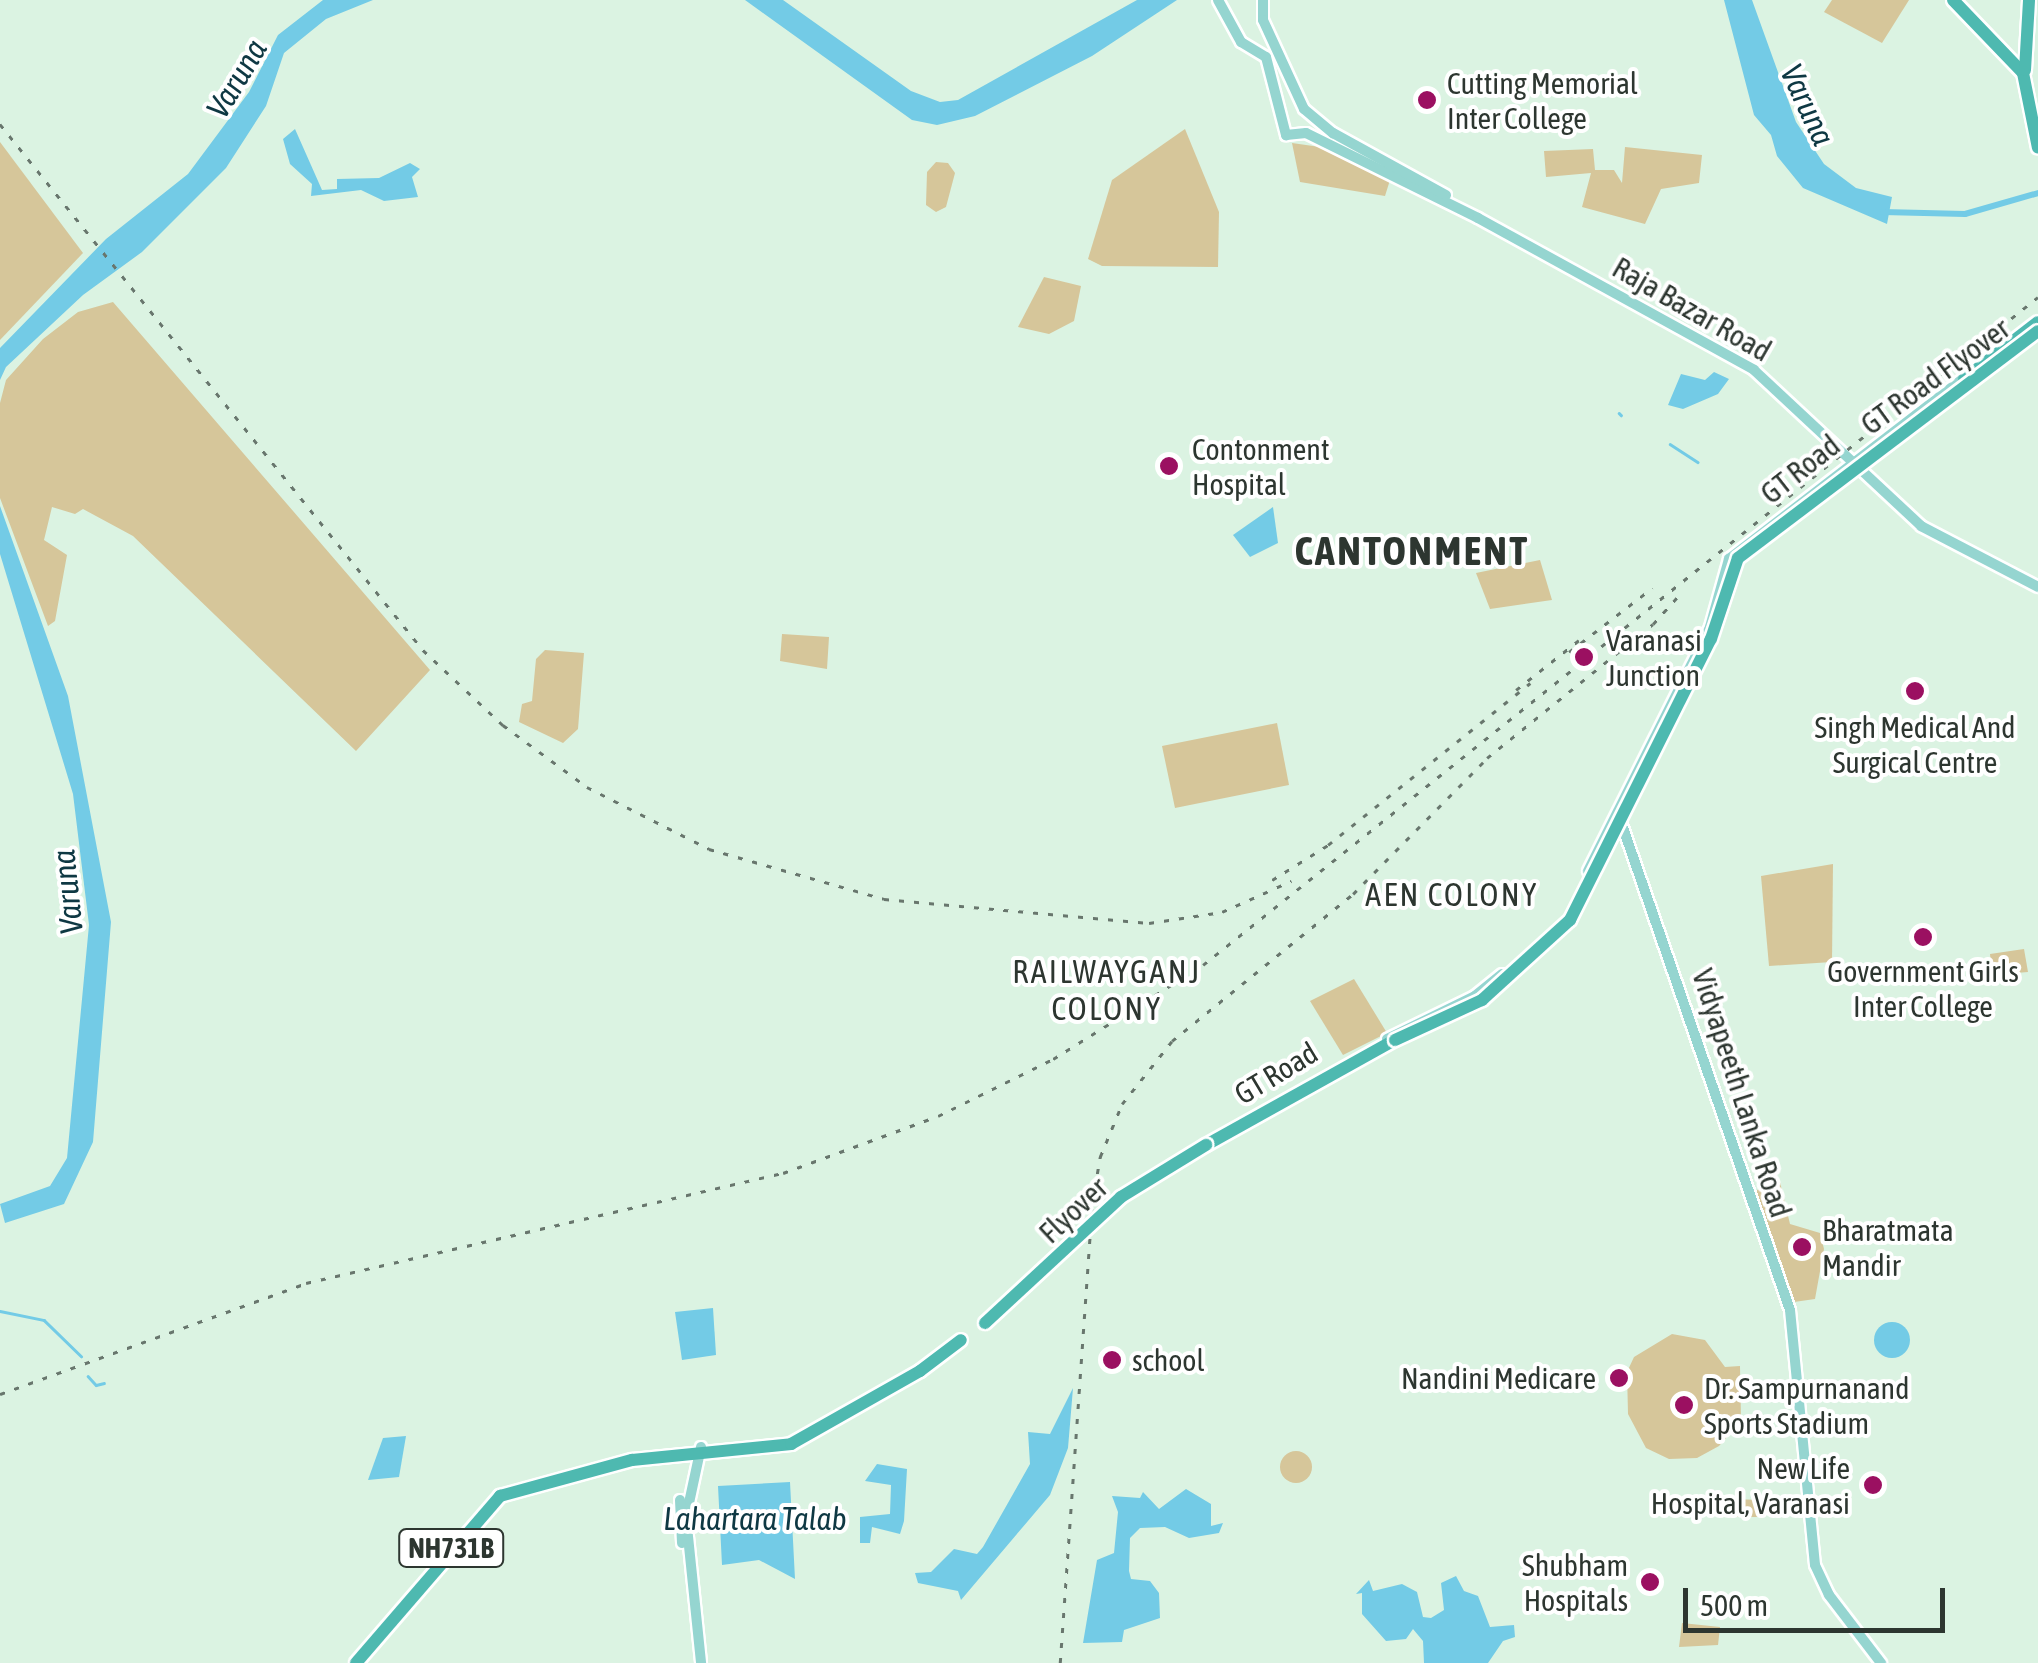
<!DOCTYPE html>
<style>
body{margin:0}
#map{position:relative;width:2038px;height:1663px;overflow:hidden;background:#dbf3e2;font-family:"Asap Condensed",sans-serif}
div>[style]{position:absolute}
.green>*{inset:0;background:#d6c69a}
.round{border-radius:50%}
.water>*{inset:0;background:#73cbe6}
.stream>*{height:2.5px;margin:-1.25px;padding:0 1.25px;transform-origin:1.25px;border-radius:1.25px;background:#73cbe6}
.river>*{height:6px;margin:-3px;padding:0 3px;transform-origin:3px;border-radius:3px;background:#73cbe6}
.roads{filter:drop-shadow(2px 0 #fff) drop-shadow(-2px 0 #fff) drop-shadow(0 2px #fff) drop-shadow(0 -2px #fff)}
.major>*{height:10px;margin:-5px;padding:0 5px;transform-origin:5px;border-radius:5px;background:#95d5d0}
.highway>*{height:12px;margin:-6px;padding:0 6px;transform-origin:6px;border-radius:6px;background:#4eb9b0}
.rail>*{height:2.5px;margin-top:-1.25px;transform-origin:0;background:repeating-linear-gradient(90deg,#68766d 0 5px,transparent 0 15px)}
.bridges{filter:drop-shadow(2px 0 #fff) drop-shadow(-2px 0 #fff) drop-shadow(0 2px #fff) drop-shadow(0 -2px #fff)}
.highway-bridge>*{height:12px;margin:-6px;padding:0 6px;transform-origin:6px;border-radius:6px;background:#4eb9b0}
.dots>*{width:28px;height:28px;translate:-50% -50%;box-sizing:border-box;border:5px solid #fff;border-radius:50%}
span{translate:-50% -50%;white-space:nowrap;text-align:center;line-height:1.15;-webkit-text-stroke:8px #fff;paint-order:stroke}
.shield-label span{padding:2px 8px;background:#fff;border:2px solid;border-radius:8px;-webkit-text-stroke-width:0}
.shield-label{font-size:28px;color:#2d3630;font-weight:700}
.poi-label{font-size:30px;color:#2d3630}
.left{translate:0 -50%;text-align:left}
.right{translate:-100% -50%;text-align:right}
.street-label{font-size:30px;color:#2d3630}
.water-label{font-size:32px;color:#0e3843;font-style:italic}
.neighbourhood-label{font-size:32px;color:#2d3630;letter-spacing:2.5px}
.district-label{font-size:40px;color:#2d3630;font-weight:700;letter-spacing:2.5px}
.scale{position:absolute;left:1683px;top:1588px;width:262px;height:45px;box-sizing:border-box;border:5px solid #2d3630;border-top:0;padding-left:12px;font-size:30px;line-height:35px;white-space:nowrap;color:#2d3630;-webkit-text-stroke:8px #fff;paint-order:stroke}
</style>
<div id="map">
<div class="green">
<i style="clip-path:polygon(1832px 0,1909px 0,1882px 43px,1824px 12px)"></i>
<i style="clip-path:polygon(1185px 129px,1219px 212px,1218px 267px,1102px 266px,1088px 259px,1112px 180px)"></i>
<i style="clip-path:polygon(0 142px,83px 253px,0 340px)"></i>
<i style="clip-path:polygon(1292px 143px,1327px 148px,1390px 180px,1385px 196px,1300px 182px)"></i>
<i style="clip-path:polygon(1625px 147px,1702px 155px,1699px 183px,1661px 189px,1645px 224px,1582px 207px,1591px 173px,1546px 177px,1544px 151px,1593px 149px,1595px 170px,1614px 170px,1622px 183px)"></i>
<i style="clip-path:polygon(936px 162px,948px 163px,955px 173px,946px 207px,936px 212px,926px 205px,927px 172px)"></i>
<i style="clip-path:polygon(1044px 277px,1081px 286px,1074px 321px,1049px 334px,1018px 327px)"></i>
<i style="clip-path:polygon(113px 302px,430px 670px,356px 751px,133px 536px,83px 509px,75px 514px,52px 507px,44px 540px,67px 555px,55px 621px,48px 626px,0 498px,0 403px,6px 380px,43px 339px,78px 312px)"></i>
<i style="clip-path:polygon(1540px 560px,1552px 600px,1490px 609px,1476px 573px)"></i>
<i style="clip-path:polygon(782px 634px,829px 637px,827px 669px,780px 661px)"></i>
<i style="clip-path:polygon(545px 650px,584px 653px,578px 729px,563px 743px,519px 722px,522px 704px,532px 701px,536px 659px)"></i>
<i style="clip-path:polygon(1277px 723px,1289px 785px,1175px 808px,1162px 746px)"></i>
<i style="clip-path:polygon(1833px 864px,1832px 962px,1769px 966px,1761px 876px)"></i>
<i style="clip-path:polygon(2024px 949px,2028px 972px,1992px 975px,1990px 954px)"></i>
<i style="clip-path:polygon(1354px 979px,1387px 1033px,1343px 1055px,1310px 1001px)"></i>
<i style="clip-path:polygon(1780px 1182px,1790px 1224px,1820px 1233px,1824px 1249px,1815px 1299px,1787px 1303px,1751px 1192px)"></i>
<i style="clip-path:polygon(1672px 1334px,1705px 1340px,1725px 1367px,1740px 1366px,1741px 1421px,1719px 1446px,1697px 1458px,1669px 1459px,1646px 1448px,1628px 1414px,1627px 1372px,1634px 1357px)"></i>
<i class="round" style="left:1280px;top:1451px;width:32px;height:32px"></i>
<i style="clip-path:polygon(1728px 1499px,1764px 1500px,1765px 1517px,1726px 1517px)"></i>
<i style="clip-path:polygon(1682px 1623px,1720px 1627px,1718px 1645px,1679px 1647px)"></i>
</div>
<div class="water">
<i style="clip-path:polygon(323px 0,373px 0,326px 19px,284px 53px,266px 106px,226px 168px,142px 252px,83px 295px,6px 367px,0 380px,0 348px,106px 239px,188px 174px,249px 92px,278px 35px)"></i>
<i style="clip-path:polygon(745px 0,783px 0,911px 91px,940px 102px,958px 100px,1137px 0,1177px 0,1092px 56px,975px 116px,937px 125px,912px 120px)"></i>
<i style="clip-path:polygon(1724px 0,1752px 0,1796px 122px,1824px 164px,1856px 188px,1892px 197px,1887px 224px,1803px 188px,1777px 156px,1771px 135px,1754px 115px)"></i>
<i style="clip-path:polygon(295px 129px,322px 190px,337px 189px,337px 179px,379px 178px,410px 163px,420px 169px,412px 177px,418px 197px,384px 201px,361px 190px,311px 196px,312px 184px,290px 164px,283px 139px)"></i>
<i style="clip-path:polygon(1714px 372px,1729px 379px,1718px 394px,1683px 409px,1668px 405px,1681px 374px,1705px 380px)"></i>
<i style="clip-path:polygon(0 506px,68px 696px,111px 922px,93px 1142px,64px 1204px,5px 1223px,0 1204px,50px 1186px,67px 1158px,89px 925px,73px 794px,0 554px)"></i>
<i style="clip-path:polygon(1273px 507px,1278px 543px,1250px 557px,1233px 535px)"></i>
<i style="clip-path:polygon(713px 1308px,716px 1355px,682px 1360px,675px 1312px)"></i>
<i class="round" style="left:1874px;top:1322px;width:36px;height:36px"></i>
<i style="clip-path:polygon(1073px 1388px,1068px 1448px,1050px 1495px,961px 1600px,958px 1591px,918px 1583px,915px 1573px,931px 1572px,954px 1549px,977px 1554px,983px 1547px,1030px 1464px,1028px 1432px,1050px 1434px)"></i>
<i style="clip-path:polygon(406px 1436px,399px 1477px,368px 1480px,383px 1438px)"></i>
<i style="clip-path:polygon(877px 1464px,907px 1469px,904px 1521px,900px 1534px,872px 1527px,870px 1543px,860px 1543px,860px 1517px,890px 1514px,891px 1485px,865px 1481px)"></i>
<i style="clip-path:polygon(790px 1482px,795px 1579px,759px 1560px,722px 1565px,718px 1486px)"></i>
<i style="clip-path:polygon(1186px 1489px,1211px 1504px,1211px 1526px,1223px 1523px,1219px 1533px,1189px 1538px,1165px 1527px,1140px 1528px,1130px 1538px,1129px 1571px,1131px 1579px,1150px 1581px,1159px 1593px,1160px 1618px,1124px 1630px,1122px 1642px,1083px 1643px,1097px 1560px,1114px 1553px,1118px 1512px,1112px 1496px,1140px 1498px,1143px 1492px,1159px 1509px)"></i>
<i style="clip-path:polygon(1456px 1576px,1464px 1591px,1478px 1596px,1490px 1627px,1514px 1625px,1515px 1637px,1503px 1641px,1488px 1663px,1424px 1663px,1423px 1641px,1413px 1629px,1406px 1639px,1386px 1641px,1362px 1614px,1362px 1593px,1356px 1594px,1369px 1580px,1373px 1591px,1402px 1584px,1417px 1592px,1423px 1617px,1431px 1618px,1444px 1610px,1441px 1583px)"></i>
</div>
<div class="stream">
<i style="left:1619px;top:413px;width:3px;rotate:45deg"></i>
<i style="left:1670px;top:444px;width:33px;rotate:33deg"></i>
<i style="left:0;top:1311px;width:45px;rotate:11.6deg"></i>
<i style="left:44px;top:1320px;width:52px;rotate:44.2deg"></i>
<i style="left:88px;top:1376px;width:12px;rotate:48deg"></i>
<i style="left:96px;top:1385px;width:8px;rotate:-14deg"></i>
</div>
<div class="river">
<i style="left:1883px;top:212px;width:82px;rotate:1.4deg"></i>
<i style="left:1965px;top:214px;width:76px;rotate:-16deg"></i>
</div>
<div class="roads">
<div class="major">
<i style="left:1218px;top:0;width:48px;rotate:61.3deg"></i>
<i style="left:1241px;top:42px;width:29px;rotate:31deg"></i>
<i style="left:1266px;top:57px;width:81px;rotate:75.6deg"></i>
<i style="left:1286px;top:135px;width:20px;rotate:-6deg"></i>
<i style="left:1306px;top:133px;width:192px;rotate:26.3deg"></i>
<i style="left:1478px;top:218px;width:315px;rotate:28.8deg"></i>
<i style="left:1754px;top:370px;width:229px;rotate:43deg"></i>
<i style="left:1921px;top:526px;width:132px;rotate:27.5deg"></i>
<i style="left:1263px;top:0;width:20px;rotate:90deg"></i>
<i style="left:1263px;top:20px;width:98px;rotate:65.3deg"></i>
<i style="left:1304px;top:109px;width:38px;rotate:40deg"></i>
<i style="left:1333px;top:133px;width:129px;rotate:28.8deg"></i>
<i style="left:1621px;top:822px;width:516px;rotate:70.9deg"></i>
<i style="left:1790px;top:1310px;width:256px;rotate:84.4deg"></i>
<i style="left:1815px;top:1565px;width:33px;rotate:65deg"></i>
<i style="left:1829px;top:1595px;width:86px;rotate:52.6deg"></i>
<i style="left:1588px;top:871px;width:273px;rotate:-63.4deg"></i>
<i style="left:1710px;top:627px;width:71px;rotate:-74.4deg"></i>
<i style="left:1729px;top:559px;width:303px;rotate:-37.6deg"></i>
<i style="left:1387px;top:1039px;width:98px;rotate:-26deg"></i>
<i style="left:1475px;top:996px;width:35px;rotate:-39deg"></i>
<i style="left:701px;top:1447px;width:72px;rotate:102.1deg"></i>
<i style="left:686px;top:1517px;width:147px;rotate:84.1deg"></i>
<i style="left:680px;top:1500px;width:43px;rotate:87.3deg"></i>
</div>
<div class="highway">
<i style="left:1953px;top:0;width:101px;rotate:46.2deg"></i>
<i style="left:2023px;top:73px;width:76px;rotate:78.7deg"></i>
<i style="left:2025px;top:70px;width:70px;rotate:-86.7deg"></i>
<i style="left:1964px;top:379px;width:93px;rotate:-37.6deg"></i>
<i style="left:1206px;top:1145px;width:216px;rotate:-29.1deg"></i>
<i style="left:356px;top:1663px;width:221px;rotate:-49.2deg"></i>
<i style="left:500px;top:1496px;width:137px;rotate:-15.3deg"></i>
<i style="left:632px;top:1460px;width:160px;rotate:-5.7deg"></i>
<i style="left:791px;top:1444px;width:148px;rotate:-29.5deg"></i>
<i style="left:920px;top:1371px;width:51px;rotate:-37.1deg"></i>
</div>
</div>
<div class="rail">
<i style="left:0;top:124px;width:675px;rotate:51.19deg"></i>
<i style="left:423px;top:650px;width:110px;rotate:43.2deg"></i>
<i style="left:503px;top:725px;width:104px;rotate:36.4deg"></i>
<i style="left:587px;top:787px;width:137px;rotate:26.9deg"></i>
<i style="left:709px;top:849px;width:182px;rotate:15.9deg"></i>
<i style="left:884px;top:899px;width:266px;rotate:5.2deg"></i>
<i style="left:1149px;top:923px;width:74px;rotate:-8.6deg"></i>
<i style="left:1222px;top:912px;width:76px;rotate:-24.2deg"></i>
<i style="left:1569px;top:652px;width:105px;rotate:-37.6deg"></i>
<i style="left:1516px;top:690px;width:80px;rotate:-38.4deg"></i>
<i style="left:1272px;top:880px;width:66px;rotate:-32deg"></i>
<i style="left:1328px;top:845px;width:259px;rotate:-38.7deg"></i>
<i style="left:0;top:1394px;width:326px;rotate:-19.9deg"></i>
<i style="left:306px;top:1283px;width:490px;rotate:-13deg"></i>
<i style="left:783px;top:1173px;width:165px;rotate:-20.2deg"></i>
<i style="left:938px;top:1116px;width:128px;rotate:-26.4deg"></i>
<i style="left:1053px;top:1059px;width:177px;rotate:-32.1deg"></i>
<i style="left:1203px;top:965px;width:1069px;rotate:-38.66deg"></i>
<i style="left:1060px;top:1663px;width:461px;rotate:-86deg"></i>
<i style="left:1092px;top:1203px;width:47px;rotate:-80.1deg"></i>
<i style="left:1100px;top:1157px;width:57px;rotate:-67.5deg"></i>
<i style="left:1122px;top:1104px;width:80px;rotate:-51.6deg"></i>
<i style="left:1172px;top:1041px;width:233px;rotate:-39.1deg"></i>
<i style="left:1353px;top:894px;width:191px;rotate:-45.4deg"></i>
<i style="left:1487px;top:758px;width:213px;rotate:-38.9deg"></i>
<i style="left:1653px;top:624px;width:36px;rotate:-48deg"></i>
</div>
<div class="bridges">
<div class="highway-bridge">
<i style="left:1395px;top:1040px;width:96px;rotate:-24.7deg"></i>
<i style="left:1482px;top:1000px;width:119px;rotate:-42.3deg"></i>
<i style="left:1570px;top:920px;width:314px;rotate:-63.4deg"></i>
<i style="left:1711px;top:639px;width:85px;rotate:-71.6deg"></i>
<i style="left:1738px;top:558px;width:376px;rotate:-37.1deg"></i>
<i style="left:985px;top:1323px;width:185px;rotate:-42.8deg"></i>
<i style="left:1121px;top:1197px;width:100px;rotate:-31.5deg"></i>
</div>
</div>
<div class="dots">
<i style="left:1427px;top:100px;background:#9b1061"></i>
<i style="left:1169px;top:466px;background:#9b1061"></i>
<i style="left:1584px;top:657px;background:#9b1061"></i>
<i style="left:1915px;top:691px;background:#9b1061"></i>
<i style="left:1923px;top:937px;background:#9b1061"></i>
<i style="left:1802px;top:1247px;background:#9b1061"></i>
<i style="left:1112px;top:1360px;background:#9b1061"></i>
<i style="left:1619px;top:1378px;background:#9b1061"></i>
<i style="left:1684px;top:1405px;background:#9b1061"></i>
<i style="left:1873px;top:1485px;background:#9b1061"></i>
<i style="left:1650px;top:1582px;background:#9b1061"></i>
</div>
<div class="shield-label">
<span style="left:451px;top:1548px">NH731B</span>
</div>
<div class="poi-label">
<span class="left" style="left:1447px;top:100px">Cutting Memorial<br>Inter College</span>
<span class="left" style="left:1192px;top:466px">Contonment<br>Hospital</span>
<span class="left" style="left:1606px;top:657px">Varanasi<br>Junction</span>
<span style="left:1915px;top:744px">Singh Medical And<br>Surgical Centre</span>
<span style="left:1923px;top:988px">Government Girls<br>Inter College</span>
<span class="left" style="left:1822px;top:1247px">Bharatmata<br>Mandir</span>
<span class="left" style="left:1132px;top:1360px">school</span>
<span class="right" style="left:1596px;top:1378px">Nandini Medicare</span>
<span class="left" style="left:1704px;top:1405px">Dr. Sampurnanand<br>Sports Stadium</span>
<span class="right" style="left:1850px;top:1485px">New Life<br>Hospital, Varanasi</span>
<span class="right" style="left:1628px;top:1582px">Shubham<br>Hospitals</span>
</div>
<div class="street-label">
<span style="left:1692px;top:309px;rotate:30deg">Raja Bazar Road</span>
<span style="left:1935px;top:376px;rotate:-36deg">GT Road Flyover</span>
<span style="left:1800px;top:469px;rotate:-38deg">GT Road</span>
<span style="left:1276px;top:1073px;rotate:-31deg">GT Road</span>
<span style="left:1742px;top:1093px;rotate:72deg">Vidyapeeth Lanka Road</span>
<span style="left:1073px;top:1210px;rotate:-43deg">Flyover</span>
</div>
<div class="water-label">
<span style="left:237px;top:79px;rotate:-59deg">Varuna</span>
<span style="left:1807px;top:105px;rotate:65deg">Varuna</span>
<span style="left:68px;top:892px;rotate:-96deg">Varuna</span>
<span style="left:755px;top:1519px">Lahartara Talab</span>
</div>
<div class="neighbourhood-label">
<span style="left:1452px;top:895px">AEN COLONY</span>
<span style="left:1107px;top:991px">RAILWAYGANJ<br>COLONY</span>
</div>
<div class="district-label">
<span style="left:1412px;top:551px">CANTONMENT</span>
</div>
<div class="scale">500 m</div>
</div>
